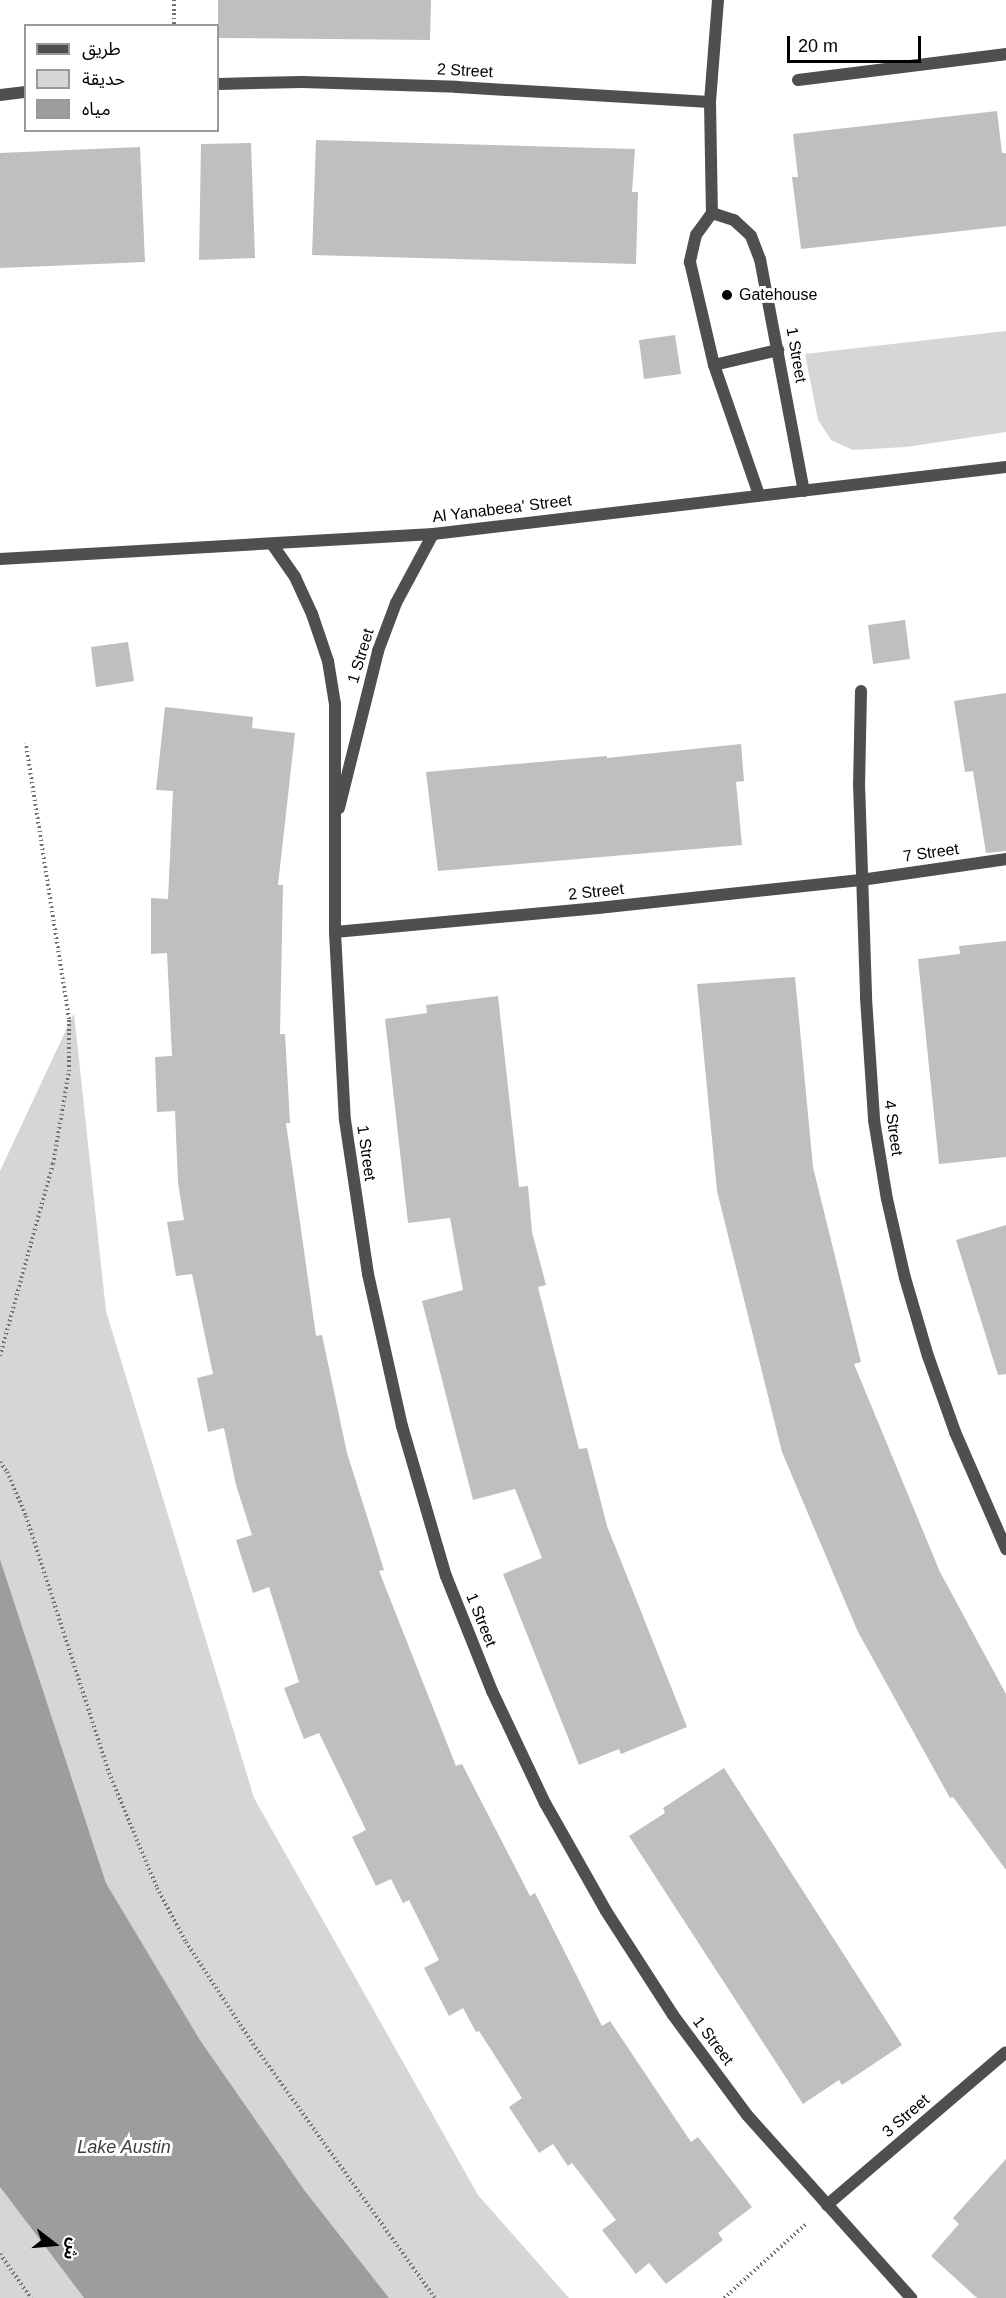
<!DOCTYPE html>
<meta charset="utf-8">
<style>
body{margin:0}
#map{position:relative;width:1006px;height:2298px;overflow:hidden;background:#fff;font-family:Arial,"Noto Sans Arabic",sans-serif}
div>[style]{position:absolute}
.green>*{inset:0;background:#d6d6d6}
.water>*{inset:0;background:#9d9d9d}
.building>*{inset:0;background:#bfbfbf}
.path>*{height:4px;margin-top:-2px;transform-origin:0;background:repeating-linear-gradient(90deg,#717171 0 1.5px,transparent 0 4.5px)}
.service>*{height:12px;margin:-6px;padding:0 6px;transform-origin:6px;border-radius:6px;background:#4f4f4f}
.minor>*{height:12px;margin:-6px;padding:0 6px;transform-origin:6px;border-radius:6px;background:#4f4f4f}
.tertiary>*{height:12px;margin:-6px;padding:0 6px;transform-origin:6px;border-radius:6px;background:#4f4f4f}
.dots>*{width:16px;height:16px;translate:-50% -50%;box-sizing:border-box;border:3px solid #fff;border-radius:50%}
span{translate:-50% -50%;white-space:nowrap;text-align:center;line-height:1.15;-webkit-text-stroke:6px #fff;paint-order:stroke}
.street-label{font-size:16px;color:#000}
.poi-label{font-size:16px;color:#000}
.left{translate:0 -50%;text-align:left}
.water-label{font-size:18px;color:#3e3e3e;font-style:italic}
.legend{position:absolute;left:24px;top:24px;width:195px;height:108px;box-sizing:border-box;background:#fff;border:2px solid #999;margin:0;padding:8px 10px;list-style:none;font-size:18px;color:#000}
.legend li{display:flex;align-items:center;gap:12px;height:30px}
.legend b{width:30px;border:2px solid #999}
.north{position:absolute;left:24px;top:2214px;width:60px;height:60px;-webkit-text-stroke:4px #fff;paint-order:stroke;rotate:106deg;font-size:16px;font-weight:700;line-height:24px;text-align:center;color:#000}
.north::after{content:'';display:block;margin:auto;width:21px;height:27px;background:#000;clip-path:polygon(50% 0,100% 100%,50% 72%,0 100%)}
.scale{position:absolute;left:787px;top:36px;width:134px;height:27px;box-sizing:border-box;border:3px solid #000;border-top:0;padding-left:8px;font-size:18px;line-height:21px;white-space:nowrap;color:#000;-webkit-text-stroke:4px #fff;paint-order:stroke}
</style>
<div id="map">
<div class="green">
<i style="clip-path:polygon(1006px 331px,1006px 432px,906px 447px,853px 450px,831px 440px,818px 420px,805px 354px)"></i>
<i style="clip-path:polygon(74px 1013px,106px 1311px,254px 1798px,478px 2195px,569px 2298px,389px 2298px,305px 2191px,200px 2040px,106px 1883px,0 1559px,0 1171px)"></i>
<i style="clip-path:polygon(0 2187px,84px 2298px,0 2298px)"></i>
</div>
<div class="water">
<i style="clip-path:polygon(0 1559px,106px 1883px,200px 2040px,305px 2191px,389px 2298px,84px 2298px,0 2187px)"></i>
</div>
<div class="building">
<i style="clip-path:polygon(218px 0,431px 0,430px 40px,218px 38px)"></i>
<i style="clip-path:polygon(997px 111px,1002px 153px,1006px 153px,1006px 226px,801px 249px,792px 177px,798px 177px,793px 134px)"></i>
<i style="clip-path:polygon(316px 140px,635px 149px,632px 192px,638px 192px,636px 264px,312px 255px)"></i>
<i style="clip-path:polygon(251px 143px,255px 258px,199px 260px,201px 144px)"></i>
<i style="clip-path:polygon(140px 147px,145px 262px,0 268px,0 153px)"></i>
<i style="clip-path:polygon(675px 335px,681px 374px,644px 379px,639px 340px)"></i>
<i style="clip-path:polygon(905px 620px,910px 659px,873px 664px,868px 625px)"></i>
<i style="clip-path:polygon(128px 642px,134px 681px,96px 687px,91px 647px)"></i>
<i style="clip-path:polygon(1006px 693px,1006px 851px,986px 853px,973px 771px,965px 772px,954px 701px)"></i>
<i style="clip-path:polygon(165px 707px,253px 717px,252px 728px,295px 733px,278px 885px,283px 885px,280px 1034px,285px 1034px,290px 1123px,286px 1123px,316px 1336px,322px 1335px,347px 1453px,384px 1570px,379px 1571px,456px 1766px,462px 1764px,530px 1896px,535px 1893px,602px 2026px,610px 2021px,691px 2142px,698px 2137px,752px 2207px,718px 2233px,723px 2240px,666px 2284px,649px 2263px,636px 2274px,602px 2230px,616px 2220px,572px 2163px,568px 2166px,553px 2144px,539px 2153px,509px 2107px,522px 2098px,479px 2031px,476px 2032px,463px 2008px,449px 2016px,424px 1968px,439px 1960px,409px 1900px,403px 1903px,391px 1879px,376px 1886px,352px 1837px,366px 1830px,319px 1733px,304px 1739px,284px 1688px,299px 1682px,269px 1587px,253px 1593px,236px 1540px,252px 1535px,236px 1485px,224px 1428px,208px 1432px,197px 1378px,213px 1374px,192px 1274px,176px 1276px,167px 1222px,184px 1220px,178px 1183px,175px 1111px,157px 1112px,155px 1057px,172px 1056px,167px 953px,151px 954px,151px 898px,168px 899px,173px 791px,156px 790px)"></i>
<i style="clip-path:polygon(741px 744px,744px 781px,736px 782px,742px 845px,438px 871px,426px 772px,607px 756px,607px 758px)"></i>
<i style="clip-path:polygon(1006px 941px,1006px 1157px,939px 1164px,918px 959px,960px 954px,959px 946px)"></i>
<i style="clip-path:polygon(795px 977px,813px 1167px,861px 1362px,854px 1364px,940px 1572px,1006px 1694px,1006px 1870px,953px 1797px,950px 1798px,858px 1632px,782px 1452px,717px 1191px,697px 984px)"></i>
<i style="clip-path:polygon(498px 996px,519px 1187px,528px 1186px,532px 1232px,546px 1285px,538px 1287px,579px 1449px,587px 1448px,607px 1526px,687px 1727px,621px 1754px,619px 1749px,579px 1765px,503px 1574px,542px 1558px,515px 1489px,473px 1500px,452px 1419px,422px 1301px,463px 1290px,450px 1218px,408px 1223px,385px 1019px,427px 1013px,426px 1005px)"></i>
<i style="clip-path:polygon(1006px 1225px,1006px 1374px,998px 1375px,956px 1240px)"></i>
<i style="clip-path:polygon(724px 1768px,902px 2045px,842px 2085px,839px 2080px,803px 2104px,629px 1836px,665px 1813px,663px 1808px)"></i>
<i style="clip-path:polygon(1006px 2159px,1006px 2298px,977px 2298px,931px 2256px,959px 2224px,953px 2218px)"></i>
</div>
<div class="path">
<i style="left:174px;top:0;width:26px;rotate:90deg"></i>
<i style="left:0;top:1356px;width:199px;rotate:-74.6deg"></i>
<i style="left:53px;top:1164px;width:94px;rotate:-80.2deg"></i>
<i style="left:69px;top:1071px;width:52px;rotate:-90deg"></i>
<i style="left:69px;top:1019px;width:279px;rotate:-98.9deg"></i>
<i style="left:0;top:1462px;width:12px;rotate:55deg"></i>
<i style="left:7px;top:1472px;width:48px;rotate:66.6deg"></i>
<i style="left:26px;top:1516px;width:270px;rotate:72.1deg"></i>
<i style="left:109px;top:1773px;width:125px;rotate:67.3deg"></i>
<i style="left:157px;top:1888px;width:61px;rotate:61.8deg"></i>
<i style="left:186px;top:1942px;width:122px;rotate:56.7deg"></i>
<i style="left:253px;top:2044px;width:312px;rotate:54.4deg"></i>
<i style="left:0;top:2254px;width:54px;rotate:54.8deg"></i>
<i style="left:724px;top:2298px;width:112px;rotate:-42.1deg"></i>
</div>
<div class="service">
<i style="left:714px;top:365px;width:66px;rotate:-13.2deg"></i>
</div>
<div class="minor">
<i style="left:718px;top:0;width:102px;rotate:94.5deg"></i>
<i style="left:710px;top:102px;width:111px;rotate:89deg"></i>
<i style="left:712px;top:213px;width:27px;rotate:126deg"></i>
<i style="left:696px;top:235px;width:28px;rotate:103deg"></i>
<i style="left:690px;top:262px;width:106px;rotate:76.9deg"></i>
<i style="left:714px;top:365px;width:138px;rotate:70.9deg"></i>
<i style="left:798px;top:80px;width:210px;rotate:-7.1deg"></i>
<i style="left:218px;top:84px;width:84px;rotate:-1.4deg"></i>
<i style="left:302px;top:82px;width:155px;rotate:1.8deg"></i>
<i style="left:457px;top:87px;width:253px;rotate:3.4deg"></i>
<i style="left:0;top:95px;width:26px;rotate:-7deg"></i>
<i style="left:712px;top:213px;width:23px;rotate:18deg"></i>
<i style="left:734px;top:220px;width:23px;rotate:43deg"></i>
<i style="left:751px;top:236px;width:25px;rotate:69deg"></i>
<i style="left:760px;top:259px;width:236px;rotate:79.3deg"></i>
<i style="left:272px;top:544px;width:40px;rotate:55.1deg"></i>
<i style="left:295px;top:577px;width:41px;rotate:65.3deg"></i>
<i style="left:312px;top:614px;width:50px;rotate:71.2deg"></i>
<i style="left:328px;top:661px;width:44px;rotate:80.8deg"></i>
<i style="left:335px;top:704px;width:228px;rotate:90deg"></i>
<i style="left:335px;top:932px;width:188px;rotate:87deg"></i>
<i style="left:345px;top:1120px;width:156px;rotate:81.5deg"></i>
<i style="left:368px;top:1274px;width:156px;rotate:77.4deg"></i>
<i style="left:402px;top:1426px;width:156px;rotate:73.7deg"></i>
<i style="left:446px;top:1576px;width:124px;rotate:68.2deg"></i>
<i style="left:492px;top:1691px;width:124px;rotate:64.7deg"></i>
<i style="left:545px;top:1803px;width:124px;rotate:60.5deg"></i>
<i style="left:606px;top:1911px;width:124px;rotate:57.2deg"></i>
<i style="left:673px;top:2015px;width:124px;rotate:53.5deg"></i>
<i style="left:747px;top:2115px;width:246px;rotate:48.1deg"></i>
<i style="left:861px;top:691px;width:92px;rotate:91.2deg"></i>
<i style="left:859px;top:783px;width:215px;rotate:88.1deg"></i>
<i style="left:866px;top:998px;width:122px;rotate:86.2deg"></i>
<i style="left:874px;top:1120px;width:80px;rotate:80.7deg"></i>
<i style="left:887px;top:1199px;width:81px;rotate:77.2deg"></i>
<i style="left:905px;top:1278px;width:81px;rotate:73.6deg"></i>
<i style="left:928px;top:1356px;width:81px;rotate:70.4deg"></i>
<i style="left:955px;top:1432px;width:128px;rotate:66.4deg"></i>
<i style="left:339px;top:808px;width:162px;rotate:-76deg"></i>
<i style="left:378px;top:651px;width:51px;rotate:-69.4deg"></i>
<i style="left:396px;top:603px;width:78px;rotate:-61.8deg"></i>
<i style="left:335px;top:932px;width:264px;rotate:-5.2deg"></i>
<i style="left:598px;top:908px;width:264px;rotate:-6.1deg"></i>
<i style="left:861px;top:880px;width:147px;rotate:-8.2deg"></i>
<i style="left:827px;top:2205px;width:235px;rotate:-40.5deg"></i>
</div>
<div class="tertiary">
<i style="left:0;top:559px;width:434px;rotate:-3.3deg"></i>
<i style="left:433px;top:534px;width:577px;rotate:-6.67deg"></i>
</div>
<div class="dots">
<i style="left:727px;top:295px;background:#000"></i>
</div>
<div class="street-label">
<span style="left:465px;top:71px;rotate:3deg">2 Street</span>
<span style="left:796px;top:355px;rotate:80deg">1 Street</span>
<span style="left:502px;top:509px;rotate:-7deg">Al Yanabeea' Street</span>
<span style="left:361px;top:656px;rotate:-73deg">1 Street</span>
<span style="left:931px;top:853px;rotate:-8deg">7 Street</span>
<span style="left:596px;top:892px;rotate:-6deg">2 Street</span>
<span style="left:893px;top:1128px;rotate:82deg">4 Street</span>
<span style="left:366px;top:1153px;rotate:82deg">1 Street</span>
<span style="left:481px;top:1620px;rotate:68deg">1 Street</span>
<span style="left:713px;top:2041px;rotate:53deg">1 Street</span>
<span style="left:906px;top:2116px;rotate:-41deg">3 Street</span>
</div>
<div class="poi-label">
<span class="left" style="left:739px;top:295px">Gatehouse</span>
</div>
<div class="water-label">
<span style="left:124px;top:2147px">Lake Austin</span>
</div>
<ul class="legend">
<li><b style="height:8px;background:#4f4f4f"></b>طريق</li>
<li><b style="height:16px;background:#d6d6d6"></b>حديقة</li>
<li><b style="height:16px;background:#9d9d9d"></b>مياه</li>
</ul>
<div class="north">ش</div>
<div class="scale">20 m</div>
</div>
